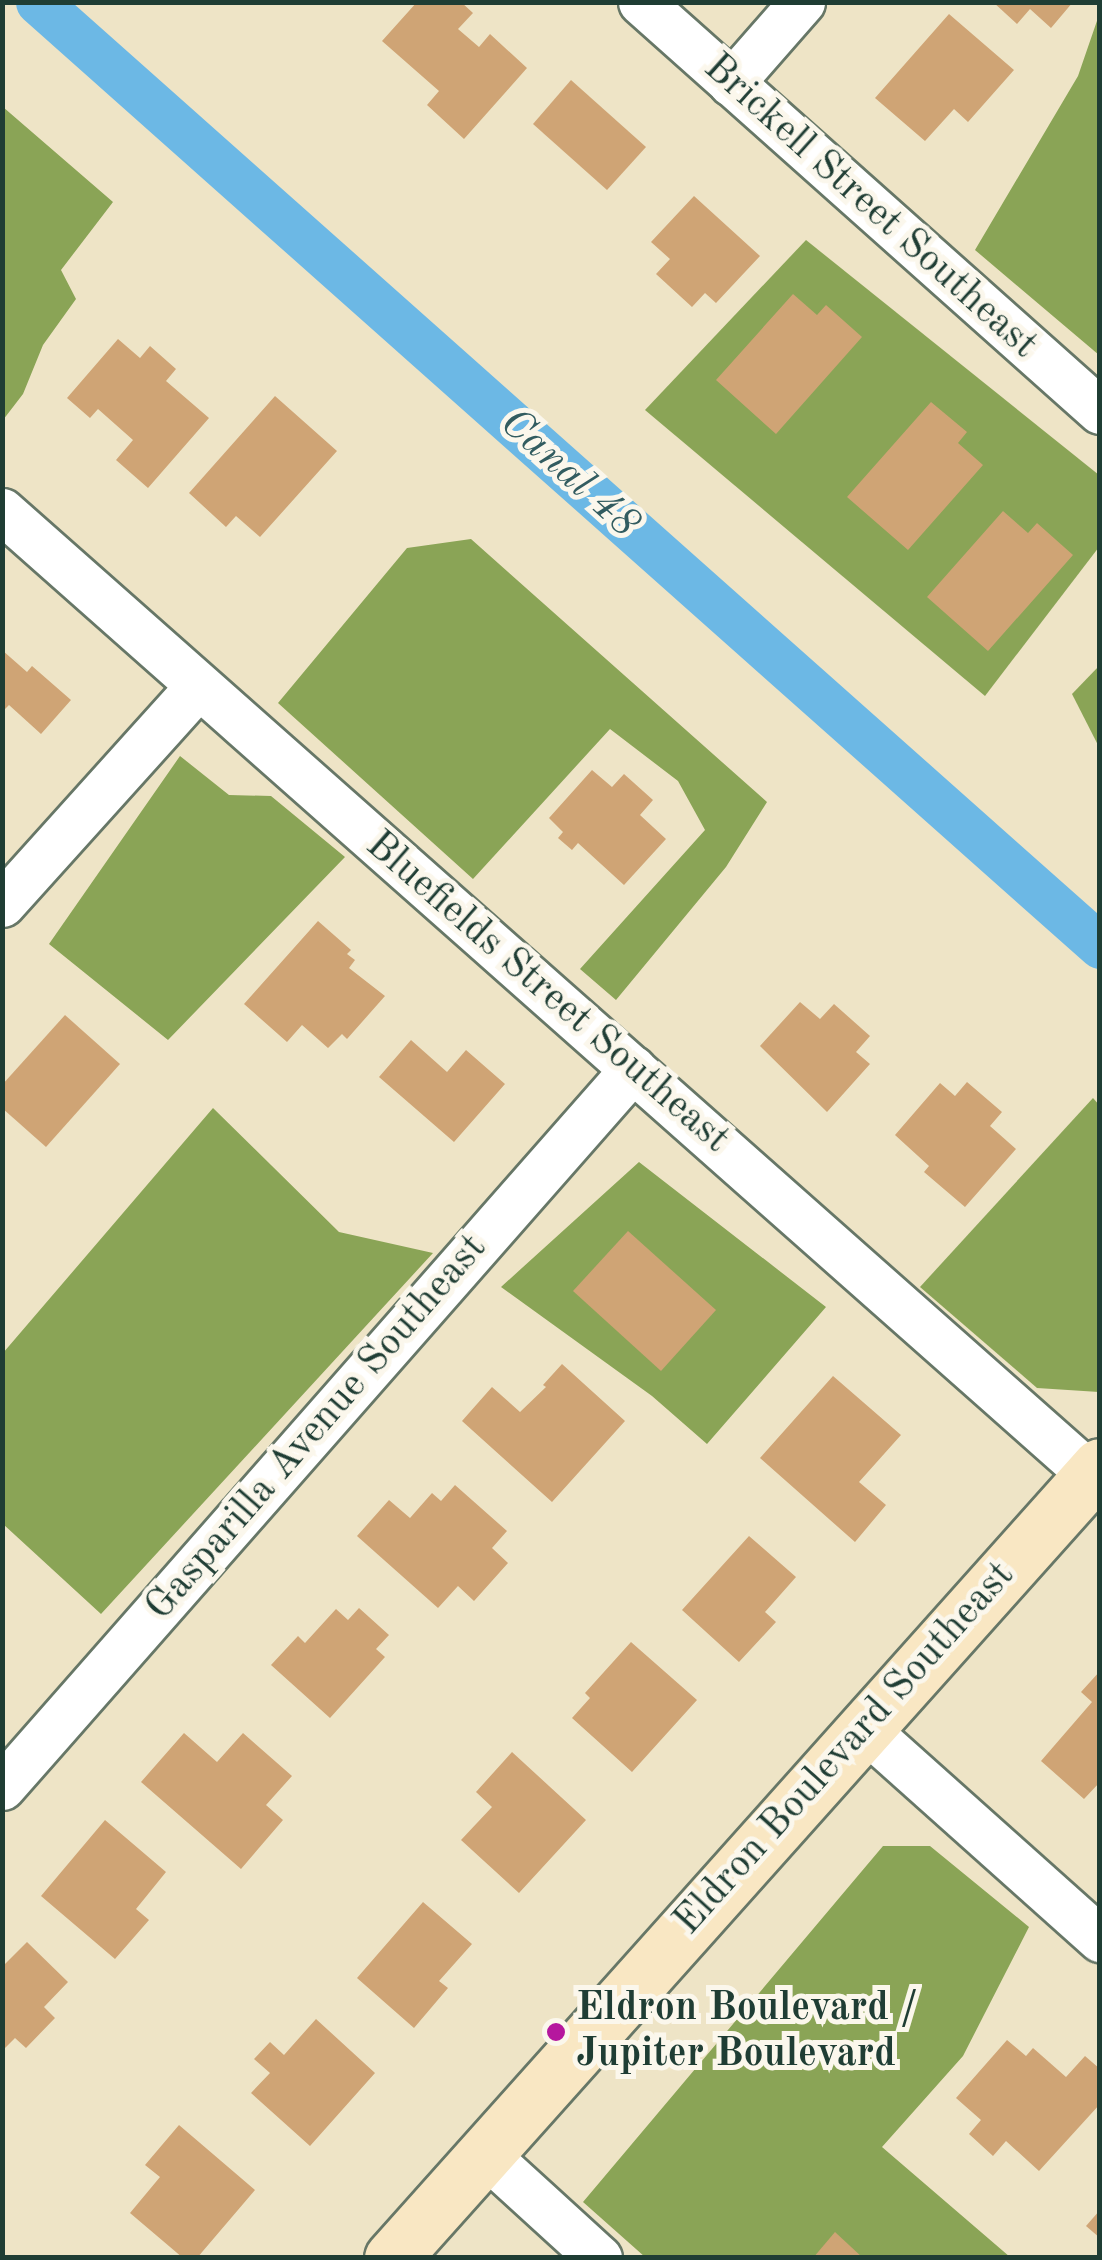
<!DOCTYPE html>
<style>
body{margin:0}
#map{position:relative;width:1102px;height:2260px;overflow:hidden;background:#eee4c6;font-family:"Old Standard TT",serif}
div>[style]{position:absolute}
.forest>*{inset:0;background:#8aa456}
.canal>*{height:45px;margin:-22.5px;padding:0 22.5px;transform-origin:22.5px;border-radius:22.5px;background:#6cb8e5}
.building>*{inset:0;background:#cfa475}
.roads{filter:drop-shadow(2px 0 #677767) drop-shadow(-2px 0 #677767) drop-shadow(0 2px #677767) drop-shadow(0 -2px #677767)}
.street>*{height:45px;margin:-22.5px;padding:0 22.5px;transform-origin:22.5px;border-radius:22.5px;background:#fff}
.secondary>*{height:55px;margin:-27.5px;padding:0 27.5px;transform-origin:27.5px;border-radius:27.5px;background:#f9e7c3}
.dots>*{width:28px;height:28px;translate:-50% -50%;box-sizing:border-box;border:5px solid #fbf7ec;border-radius:50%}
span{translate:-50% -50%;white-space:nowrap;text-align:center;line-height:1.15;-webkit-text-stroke:10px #fbf7ec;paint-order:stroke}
.street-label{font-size:40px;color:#1f3d34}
.poi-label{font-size:40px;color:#1f3d34;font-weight:700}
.left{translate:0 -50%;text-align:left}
.water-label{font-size:42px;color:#325c60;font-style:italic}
.frame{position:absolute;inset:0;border:5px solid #1f3d34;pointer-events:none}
</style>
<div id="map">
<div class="forest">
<i style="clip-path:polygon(1099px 15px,1099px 355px,975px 250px,1078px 76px)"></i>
<i style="clip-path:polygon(3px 107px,113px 202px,61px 270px,76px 299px,43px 345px,23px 394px,3px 420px)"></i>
<i style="clip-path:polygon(806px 240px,1099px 475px,1099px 547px,985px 696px,645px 410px)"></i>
<i style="clip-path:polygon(471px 539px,767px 802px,726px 867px,616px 1000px,580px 969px,705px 830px,678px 781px,610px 729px,473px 879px,278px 703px,407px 548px)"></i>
<i style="clip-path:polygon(1099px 666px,1099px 747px,1072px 694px)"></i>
<i style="clip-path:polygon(180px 756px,229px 795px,271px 796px,345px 857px,168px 1040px,49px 944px)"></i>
<i style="clip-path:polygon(1093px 1098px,1100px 1106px,1099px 1392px,1037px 1388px,920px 1287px)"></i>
<i style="clip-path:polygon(213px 1108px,339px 1232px,433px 1253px,101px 1614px,3px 1524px,3px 1353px)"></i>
<i style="clip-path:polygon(639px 1162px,826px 1307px,707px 1444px,652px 1396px,501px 1287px)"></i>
<i style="clip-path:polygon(883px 1846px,930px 1846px,1029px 1927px,963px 2056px,882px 2147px,1010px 2257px,645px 2257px,583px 2202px)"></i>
</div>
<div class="canal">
<i style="left:38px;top:2px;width:1421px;rotate:41.63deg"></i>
</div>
<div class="building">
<i style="clip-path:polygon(417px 2px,461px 2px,473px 13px,458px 29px,479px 47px,490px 34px,527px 68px,464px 139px,427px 105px,439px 91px,382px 41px)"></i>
<i style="clip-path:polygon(993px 2px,1073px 2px,1051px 28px,1030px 9px,1017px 24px)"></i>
<i style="clip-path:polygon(949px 14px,1014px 70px,968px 122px,954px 109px,925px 141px,875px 98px)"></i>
<i style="clip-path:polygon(571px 80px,646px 147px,607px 190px,533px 124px)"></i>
<i style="clip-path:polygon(694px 196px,760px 256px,716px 303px,705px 293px,692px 307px,656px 274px,670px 259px,651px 242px)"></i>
<i style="clip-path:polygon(793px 294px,817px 315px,826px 305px,862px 337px,776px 434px,716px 380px)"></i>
<i style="clip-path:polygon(118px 339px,140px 358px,150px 346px,176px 369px,166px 381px,209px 418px,148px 488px,116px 460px,133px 440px,98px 409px,90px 418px,67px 398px)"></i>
<i style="clip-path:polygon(275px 396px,337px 451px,260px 537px,236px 516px,226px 527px,189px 493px)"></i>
<i style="clip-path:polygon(931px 402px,967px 432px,958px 443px,983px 465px,908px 550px,847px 497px)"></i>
<i style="clip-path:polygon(1003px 511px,1028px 533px,1037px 523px,1073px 555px,988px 651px,927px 597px)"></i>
<i style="clip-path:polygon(2px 650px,27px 672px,32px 666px,71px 700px,41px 734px,9px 705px,2px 712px)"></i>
<i style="clip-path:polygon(592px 770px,612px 787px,624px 774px,653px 800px,640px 815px,666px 839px,624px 885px,578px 843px,572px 850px,558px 838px,563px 832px,549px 818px)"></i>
<i style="clip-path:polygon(318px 921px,351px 950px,347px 954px,355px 960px,349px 968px,385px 996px,347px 1039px,342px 1034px,328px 1048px,302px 1025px,287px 1042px,244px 1004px)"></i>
<i style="clip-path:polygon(800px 1002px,820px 1019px,834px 1004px,870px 1036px,856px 1052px,870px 1064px,827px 1112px,760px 1046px)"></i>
<i style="clip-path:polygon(65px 1015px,120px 1064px,46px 1147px,2px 1108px,2px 1085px)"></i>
<i style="clip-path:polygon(411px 1040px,447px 1072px,466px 1050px,505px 1084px,454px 1142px,379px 1077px)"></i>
<i style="clip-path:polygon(967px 1082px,1002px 1112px,990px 1126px,1016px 1149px,965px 1207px,924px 1172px,929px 1166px,895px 1135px,940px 1083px,955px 1096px)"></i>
<i style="clip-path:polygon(628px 1231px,716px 1310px,661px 1371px,573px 1291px)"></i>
<i style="clip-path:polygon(562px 1364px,625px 1421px,552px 1502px,462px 1421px,492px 1387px,520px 1412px,546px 1387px,543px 1385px)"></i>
<i style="clip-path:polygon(833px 1376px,901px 1435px,859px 1482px,886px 1505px,855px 1542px,760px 1458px)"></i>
<i style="clip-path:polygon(455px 1485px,507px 1531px,492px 1548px,508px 1563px,474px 1601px,458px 1586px,438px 1608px,357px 1536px,389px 1500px,410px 1518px,432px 1493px,441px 1501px)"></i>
<i style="clip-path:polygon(749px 1536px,796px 1577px,765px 1612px,776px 1622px,739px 1662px,682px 1610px)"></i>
<i style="clip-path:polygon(359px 1608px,389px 1635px,376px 1649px,385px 1657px,330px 1718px,271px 1665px,298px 1636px,305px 1643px,336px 1609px,348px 1620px)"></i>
<i style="clip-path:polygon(631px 1642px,697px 1700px,632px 1772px,572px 1718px,590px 1698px,585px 1693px)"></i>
<i style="clip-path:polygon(1100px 1671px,1100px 1782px,1084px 1799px,1041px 1761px,1092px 1702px,1081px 1692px)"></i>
<i style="clip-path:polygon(184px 1733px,217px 1762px,243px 1733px,292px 1776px,266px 1805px,283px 1820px,241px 1869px,141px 1782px)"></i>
<i style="clip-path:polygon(512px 1752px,586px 1820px,519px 1893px,461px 1840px,492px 1807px,476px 1792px)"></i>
<i style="clip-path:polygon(105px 1820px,166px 1872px,136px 1909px,149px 1920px,115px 1959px,41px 1896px)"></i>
<i style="clip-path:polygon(423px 1902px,472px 1944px,439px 1981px,448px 1988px,414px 2028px,357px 1978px)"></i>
<i style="clip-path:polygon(27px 1942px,68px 1982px,44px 2007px,55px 2018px,26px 2048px,15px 2038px,2px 2051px,2px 1967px)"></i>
<i style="clip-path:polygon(316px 2019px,375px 2073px,310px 2146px,251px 2093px,270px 2073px,254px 2059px,270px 2042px,284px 2055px)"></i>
<i style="clip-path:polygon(1007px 2040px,1026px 2056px,1033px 2048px,1066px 2077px,1085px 2056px,1100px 2069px,1100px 2104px,1039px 2171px,1006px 2141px,993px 2156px,969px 2134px,981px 2120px,956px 2098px)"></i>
<i style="clip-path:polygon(179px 2125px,255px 2190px,197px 2258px,183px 2258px,130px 2213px,160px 2177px,145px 2165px)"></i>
<i style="clip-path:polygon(1100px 2210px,1100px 2238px,1086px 2226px)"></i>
<i style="clip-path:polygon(835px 2232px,863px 2258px,813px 2258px)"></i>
</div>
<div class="roads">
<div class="street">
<i style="left:641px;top:2px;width:615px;rotate:41.7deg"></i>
<i style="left:731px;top:83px;width:108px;rotate:-48.8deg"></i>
<i style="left:2px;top:511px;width:1454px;rotate:41.52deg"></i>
<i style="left:2px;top:904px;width:293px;rotate:-48deg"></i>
<i style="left:864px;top:1728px;width:317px;rotate:41.8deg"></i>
<i style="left:2px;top:1787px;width:956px;rotate:-48.69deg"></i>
<i style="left:484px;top:2153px;width:156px;rotate:42.4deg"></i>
</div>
<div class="secondary">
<i style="left:392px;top:2258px;width:1062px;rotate:-48.21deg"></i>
</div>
</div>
<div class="dots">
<i style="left:556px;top:2032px;background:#b5179e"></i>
</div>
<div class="street-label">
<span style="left:870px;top:207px;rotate:42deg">Brickell Street Southeast</span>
<span style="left:547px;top:993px;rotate:41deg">Bluefields Street Southeast</span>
<span style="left:317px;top:1428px;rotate:-49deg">Gasparilla Avenue Southeast</span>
<span style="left:845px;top:1749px;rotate:-48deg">Eldron Boulevard Southeast</span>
</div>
<div class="poi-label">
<span class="left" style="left:576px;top:2032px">Eldron Boulevard /<br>Jupiter Boulevard</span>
</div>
<div class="water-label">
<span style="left:569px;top:474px;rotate:42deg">Canal 48</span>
</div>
<div class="frame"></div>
</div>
